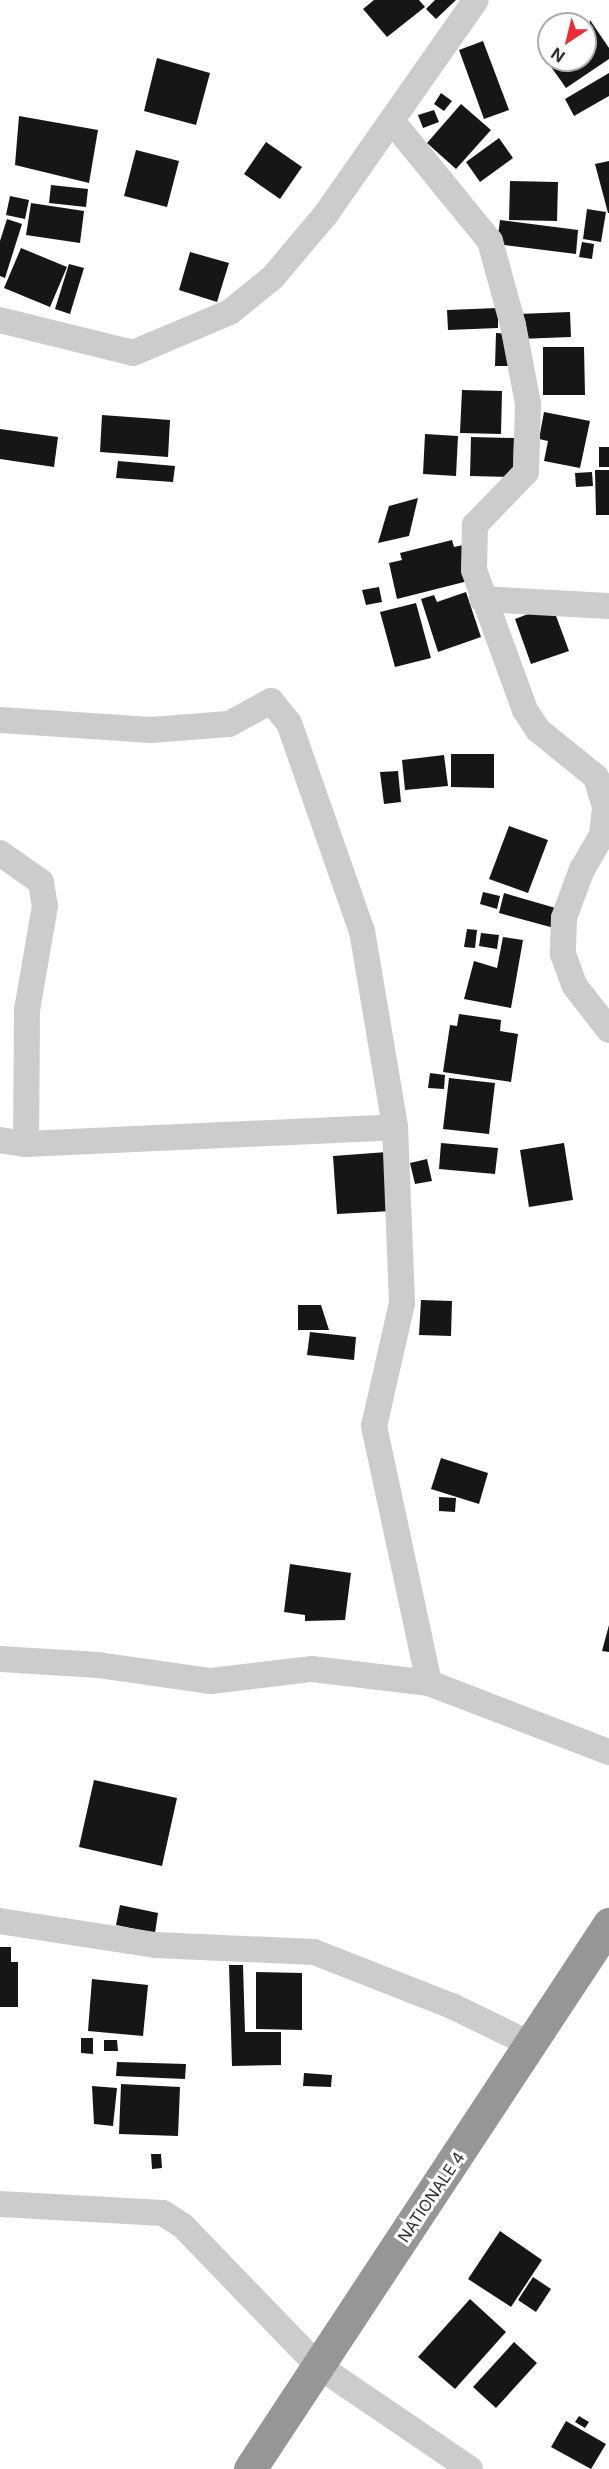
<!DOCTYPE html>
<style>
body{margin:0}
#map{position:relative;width:609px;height:2469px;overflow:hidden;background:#fff;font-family:Inter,sans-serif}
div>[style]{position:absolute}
.building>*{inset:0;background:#161616}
.street>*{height:26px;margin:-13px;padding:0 13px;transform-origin:13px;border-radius:13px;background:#ccc}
.highway>*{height:33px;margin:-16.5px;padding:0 16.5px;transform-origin:16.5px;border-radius:16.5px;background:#969696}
span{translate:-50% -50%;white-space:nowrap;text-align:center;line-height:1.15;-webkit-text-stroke:6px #fff;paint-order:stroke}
.street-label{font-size:16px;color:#2f2f2f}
.north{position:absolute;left:537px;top:12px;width:60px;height:60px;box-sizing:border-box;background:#fff;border:2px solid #acacac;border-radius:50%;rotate:215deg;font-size:16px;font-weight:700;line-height:24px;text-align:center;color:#2f2f2f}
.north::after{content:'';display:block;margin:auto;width:21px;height:27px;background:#ec2b36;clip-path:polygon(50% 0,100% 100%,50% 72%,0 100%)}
</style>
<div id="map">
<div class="building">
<i style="clip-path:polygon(374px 0,419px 0,425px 7px,387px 37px,363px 9px)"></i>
<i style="clip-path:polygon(435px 0,456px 0,436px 19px,426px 9px)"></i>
<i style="clip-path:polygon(590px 20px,609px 48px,609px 59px,566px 88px,542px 54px,549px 49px,549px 60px,585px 60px)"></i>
<i style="clip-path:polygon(483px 41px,509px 110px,484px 119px,459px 50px)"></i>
<i style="clip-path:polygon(157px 58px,210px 73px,196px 125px,144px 111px)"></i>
<i style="clip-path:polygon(609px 73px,609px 96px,574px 116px,565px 99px)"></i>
<i style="clip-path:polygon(441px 93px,452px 101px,444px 111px,434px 104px)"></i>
<i style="clip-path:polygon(461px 104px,491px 130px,456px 169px,427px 143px)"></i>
<i style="clip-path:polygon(434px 110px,439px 122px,423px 128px,418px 115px)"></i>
<i style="clip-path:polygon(19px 116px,98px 130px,89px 183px,15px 165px)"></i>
<i style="clip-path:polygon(499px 138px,513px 158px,480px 182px,466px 162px)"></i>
<i style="clip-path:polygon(266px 142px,302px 167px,280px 199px,244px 174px)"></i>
<i style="clip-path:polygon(136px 150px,179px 161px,167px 207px,124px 196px)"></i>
<i style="clip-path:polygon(609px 161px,609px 213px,608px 213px,595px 164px)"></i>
<i style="clip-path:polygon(510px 181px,558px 182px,557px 221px,509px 220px)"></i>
<i style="clip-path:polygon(51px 185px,88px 189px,86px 207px,49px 203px)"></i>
<i style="clip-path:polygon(10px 196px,29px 200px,25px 219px,6px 215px)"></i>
<i style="clip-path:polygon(31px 203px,84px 211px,80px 243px,26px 235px)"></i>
<i style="clip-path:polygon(587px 209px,606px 212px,601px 242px,583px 239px)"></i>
<i style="clip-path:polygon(7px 219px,22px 224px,5px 278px,0 276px,0 241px)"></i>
<i style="clip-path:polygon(500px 220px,578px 230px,576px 254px,497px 244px)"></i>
<i style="clip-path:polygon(582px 242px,594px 244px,592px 259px,579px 257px)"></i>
<i style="clip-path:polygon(21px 248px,67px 267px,50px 307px,4px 288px)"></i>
<i style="clip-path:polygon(190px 252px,229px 263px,217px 302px,179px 290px)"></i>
<i style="clip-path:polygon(69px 264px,84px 268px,70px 314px,55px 309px)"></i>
<i style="clip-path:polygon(498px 308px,498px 328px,448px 330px,447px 310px)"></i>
<i style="clip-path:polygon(570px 312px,571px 337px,519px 339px,518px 314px)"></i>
<i style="clip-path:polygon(496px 333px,512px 334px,511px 366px,495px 366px)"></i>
<i style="clip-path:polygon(543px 347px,584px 347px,585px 395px,543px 395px)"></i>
<i style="clip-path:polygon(462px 390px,502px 391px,501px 434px,460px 433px)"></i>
<i style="clip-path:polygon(544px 412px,590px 421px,580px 468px,544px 461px,548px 441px,539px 439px)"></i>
<i style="clip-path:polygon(102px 415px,170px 420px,168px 457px,100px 452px)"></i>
<i style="clip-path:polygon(0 429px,58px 437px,54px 467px,0 459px)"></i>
<i style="clip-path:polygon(425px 434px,458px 436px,456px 476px,423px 474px)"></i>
<i style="clip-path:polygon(471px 437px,514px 438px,513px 477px,470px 476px)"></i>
<i style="clip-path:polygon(599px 447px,609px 447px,609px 467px,599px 467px)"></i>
<i style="clip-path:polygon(118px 461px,175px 466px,173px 482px,116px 478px)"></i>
<i style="clip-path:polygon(595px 470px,609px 470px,609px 515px,596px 515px)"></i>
<i style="clip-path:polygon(592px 472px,593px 486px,576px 487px,575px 473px)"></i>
<i style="clip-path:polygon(418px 498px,409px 536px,378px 543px,389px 506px)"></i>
<i style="clip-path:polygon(452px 540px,454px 547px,463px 545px,472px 580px,397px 599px,389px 563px,402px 560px,400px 553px)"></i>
<i style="clip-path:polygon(379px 587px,382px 602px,366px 605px,362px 590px)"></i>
<i style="clip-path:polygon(466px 592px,481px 637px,438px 652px,421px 599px,434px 595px,437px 602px)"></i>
<i style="clip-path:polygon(416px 603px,431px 658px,395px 667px,380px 612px)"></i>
<i style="clip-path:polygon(552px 605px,569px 651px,531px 664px,515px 619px)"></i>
<i style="clip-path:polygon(451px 754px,494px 754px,494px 788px,451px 787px)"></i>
<i style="clip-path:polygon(444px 755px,448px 786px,405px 790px,402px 760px)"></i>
<i style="clip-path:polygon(398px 771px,401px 802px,384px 804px,380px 772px)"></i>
<i style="clip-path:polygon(509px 826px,548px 840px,528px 893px,489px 879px)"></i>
<i style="clip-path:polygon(483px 892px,500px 896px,497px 909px,480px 904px)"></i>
<i style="clip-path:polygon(504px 893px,559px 909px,554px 928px,499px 913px)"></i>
<i style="clip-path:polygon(467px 929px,477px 930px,475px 948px,464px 947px)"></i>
<i style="clip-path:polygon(481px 933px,499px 935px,497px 949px,479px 946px)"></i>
<i style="clip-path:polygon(503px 937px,523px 940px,511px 1008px,464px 999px,474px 961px,497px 968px)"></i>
<i style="clip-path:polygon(459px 1014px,501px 1020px,500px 1031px,518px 1034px,511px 1082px,443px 1072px,450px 1025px,457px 1026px)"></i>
<i style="clip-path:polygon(430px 1073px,445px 1075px,444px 1089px,428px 1088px)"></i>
<i style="clip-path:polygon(449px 1078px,495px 1083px,489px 1134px,443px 1129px)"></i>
<i style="clip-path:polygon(441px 1143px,498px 1148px,495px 1174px,439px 1169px)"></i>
<i style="clip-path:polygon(564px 1143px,573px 1200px,529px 1207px,520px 1150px)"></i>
<i style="clip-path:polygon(387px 1152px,392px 1211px,337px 1214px,333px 1156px)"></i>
<i style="clip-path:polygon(427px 1159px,432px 1181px,415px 1184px,410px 1163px)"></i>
<i style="clip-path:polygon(421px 1300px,452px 1301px,451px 1336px,419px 1335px)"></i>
<i style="clip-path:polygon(298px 1305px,321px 1305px,329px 1330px,298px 1330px)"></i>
<i style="clip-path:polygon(310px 1332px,356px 1337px,354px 1360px,307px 1355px)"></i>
<i style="clip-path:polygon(441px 1458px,488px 1473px,479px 1504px,431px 1489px)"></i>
<i style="clip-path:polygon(439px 1497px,456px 1498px,455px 1512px,439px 1511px)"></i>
<i style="clip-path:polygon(290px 1564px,351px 1573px,345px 1620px,305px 1621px,305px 1615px,284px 1612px)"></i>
<i style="clip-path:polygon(609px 1625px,609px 1652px,602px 1651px)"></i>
<i style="clip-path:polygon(94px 1780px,177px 1798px,162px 1866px,79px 1847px)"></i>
<i style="clip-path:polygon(120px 1905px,158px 1913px,155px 1933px,116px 1925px)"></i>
<i style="clip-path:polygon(0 1947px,11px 1947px,11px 1962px,18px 1962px,18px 2007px,0 2007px)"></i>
<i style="clip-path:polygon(229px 1965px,243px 1965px,245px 2032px,281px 2032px,281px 2065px,232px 2066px)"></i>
<i style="clip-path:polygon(256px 1972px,302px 1973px,302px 2030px,256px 2029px)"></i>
<i style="clip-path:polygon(92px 1979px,148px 1985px,143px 2036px,88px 2031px)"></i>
<i style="clip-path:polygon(81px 2038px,93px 2038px,93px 2054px,81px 2053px)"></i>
<i style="clip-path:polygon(104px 2040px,117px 2040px,118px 2051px,104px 2051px)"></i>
<i style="clip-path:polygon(117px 2062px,186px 2064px,185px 2079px,116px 2076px)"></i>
<i style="clip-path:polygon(304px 2073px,332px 2075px,331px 2087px,303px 2086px)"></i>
<i style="clip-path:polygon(121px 2084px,180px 2087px,178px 2136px,119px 2134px)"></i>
<i style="clip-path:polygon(92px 2086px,117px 2088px,113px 2126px,94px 2124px)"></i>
<i style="clip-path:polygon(151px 2154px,161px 2154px,162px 2168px,152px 2169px)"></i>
<i style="clip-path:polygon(500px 2231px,542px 2260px,511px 2307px,468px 2279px)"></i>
<i style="clip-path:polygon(533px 2277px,551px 2289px,536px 2312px,518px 2300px)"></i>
<i style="clip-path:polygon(470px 2299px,506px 2332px,455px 2389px,418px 2357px)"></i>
<i style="clip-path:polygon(514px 2342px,537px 2363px,496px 2408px,473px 2387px)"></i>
<i style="clip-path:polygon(579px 2416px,589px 2422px,585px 2428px,575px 2422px)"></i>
<i style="clip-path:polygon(566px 2421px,606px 2444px,591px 2469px,551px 2447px)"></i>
</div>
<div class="street">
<i style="left:392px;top:121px;width:155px;rotate:50.8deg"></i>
<i style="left:490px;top:241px;width:87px;rotate:74.7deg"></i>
<i style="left:513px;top:325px;width:80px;rotate:79.2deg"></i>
<i style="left:528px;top:404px;width:68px;rotate:91.7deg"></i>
<i style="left:526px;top:472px;width:74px;rotate:133.9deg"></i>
<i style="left:475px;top:525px;width:45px;rotate:91.3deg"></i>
<i style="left:474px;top:570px;width:149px;rotate:70deg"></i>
<i style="left:525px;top:710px;width:24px;rotate:57deg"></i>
<i style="left:538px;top:730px;width:75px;rotate:39deg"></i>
<i style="left:596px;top:777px;width:31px;rotate:73deg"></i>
<i style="left:605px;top:807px;width:28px;rotate:96deg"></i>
<i style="left:602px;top:835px;width:39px;rotate:120deg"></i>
<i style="left:582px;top:869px;width:52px;rotate:110.2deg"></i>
<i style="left:564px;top:918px;width:36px;rotate:92deg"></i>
<i style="left:563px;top:954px;width:33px;rotate:70deg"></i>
<i style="left:574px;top:985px;width:57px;rotate:52.1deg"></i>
<i style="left:0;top:320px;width:137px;rotate:13.9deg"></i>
<i style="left:133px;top:353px;width:105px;rotate:-22.9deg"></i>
<i style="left:230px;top:312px;width:55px;rotate:-39.1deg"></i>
<i style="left:273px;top:277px;width:82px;rotate:-49.9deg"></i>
<i style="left:326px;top:214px;width:261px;rotate:-55deg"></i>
<i style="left:482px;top:599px;width:127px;rotate:3.2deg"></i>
<i style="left:0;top:720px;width:151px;rotate:3.8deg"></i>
<i style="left:151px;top:730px;width:78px;rotate:-4.4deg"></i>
<i style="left:229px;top:724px;width:48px;rotate:-28.7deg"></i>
<i style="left:271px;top:701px;width:28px;rotate:51deg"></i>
<i style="left:289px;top:723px;width:220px;rotate:70.7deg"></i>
<i style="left:362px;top:931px;width:199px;rotate:80.4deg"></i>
<i style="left:395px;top:1127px;width:176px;rotate:87.7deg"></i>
<i style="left:402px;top:1303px;width:126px;rotate:102.8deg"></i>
<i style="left:374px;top:1426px;width:263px;rotate:77.9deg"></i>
<i style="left:0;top:853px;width:50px;rotate:35.3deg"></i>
<i style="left:41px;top:882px;width:24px;rotate:81deg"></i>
<i style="left:45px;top:906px;width:106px;rotate:99.8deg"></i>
<i style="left:27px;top:1010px;width:134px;rotate:90.4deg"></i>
<i style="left:0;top:1140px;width:26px;rotate:9deg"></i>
<i style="left:26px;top:1144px;width:369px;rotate:-2.6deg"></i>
<i style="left:0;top:1659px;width:98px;rotate:3.5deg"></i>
<i style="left:98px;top:1665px;width:114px;rotate:8.1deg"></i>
<i style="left:211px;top:1681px;width:102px;rotate:-6.8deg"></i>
<i style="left:312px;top:1669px;width:118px;rotate:6.8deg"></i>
<i style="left:429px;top:1683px;width:193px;rotate:21deg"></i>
<i style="left:0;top:1921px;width:157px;rotate:8.8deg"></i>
<i style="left:155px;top:1945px;width:159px;rotate:2.5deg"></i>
<i style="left:314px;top:1952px;width:148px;rotate:21.4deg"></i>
<i style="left:452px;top:2006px;width:89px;rotate:26deg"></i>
<i style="left:0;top:2204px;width:163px;rotate:3.2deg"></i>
<i style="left:163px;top:2213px;width:24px;rotate:33deg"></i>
<i style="left:183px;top:2226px;width:193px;rotate:46deg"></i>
<i style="left:317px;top:2365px;width:185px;rotate:34.2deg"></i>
</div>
<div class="highway">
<i style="left:250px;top:2469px;width:653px;rotate:-56.63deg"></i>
</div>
<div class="street-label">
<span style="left:431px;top:2197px;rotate:-56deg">NATIONALE 4</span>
</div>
<div class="north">N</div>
</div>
